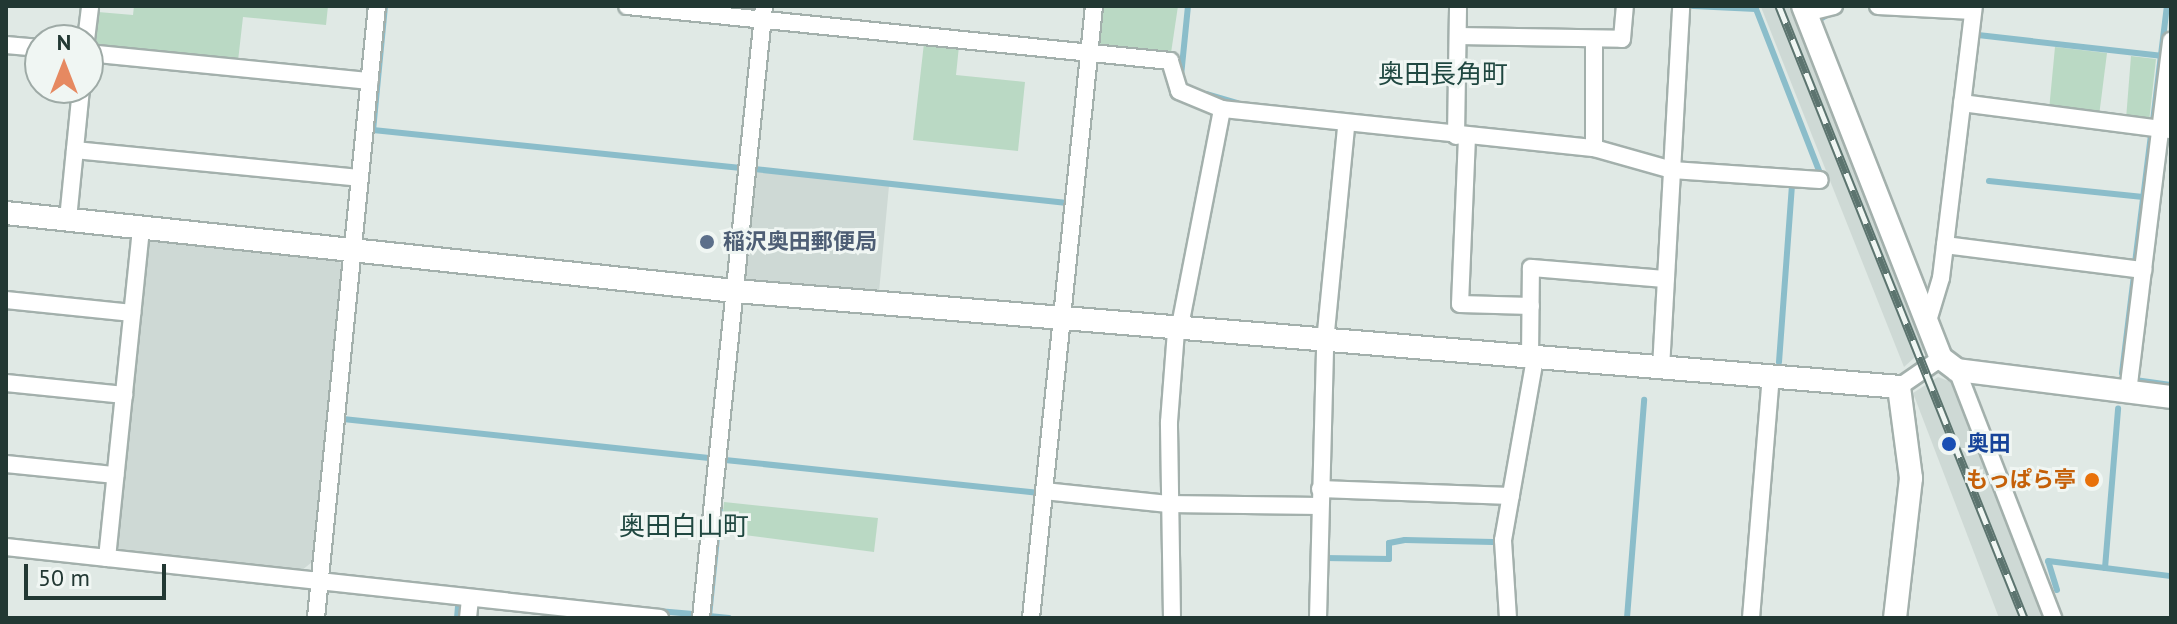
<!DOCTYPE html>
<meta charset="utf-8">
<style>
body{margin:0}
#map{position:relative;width:2177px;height:624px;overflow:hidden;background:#e0e9e5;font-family:"PT Sans","Noto Sans JP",sans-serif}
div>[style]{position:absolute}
.built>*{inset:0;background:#ced9d5}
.green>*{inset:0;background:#bad9c4}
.stream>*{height:6px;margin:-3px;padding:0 3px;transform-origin:3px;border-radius:3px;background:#8bbdca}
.roads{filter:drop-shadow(2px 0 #a3b0ac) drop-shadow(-2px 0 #a3b0ac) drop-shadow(0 2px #a3b0ac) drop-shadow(0 -2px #a3b0ac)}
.street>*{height:16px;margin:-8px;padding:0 8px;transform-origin:8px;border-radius:8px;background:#fff}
.secondary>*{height:22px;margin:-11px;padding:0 11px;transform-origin:11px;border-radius:11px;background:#fff}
.rail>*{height:9px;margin-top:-4.5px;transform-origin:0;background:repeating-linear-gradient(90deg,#f0f6f3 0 18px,#5c746f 0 36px);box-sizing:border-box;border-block:2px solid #5c746f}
.dots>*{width:22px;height:22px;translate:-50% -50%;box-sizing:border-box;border:4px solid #f0f6f3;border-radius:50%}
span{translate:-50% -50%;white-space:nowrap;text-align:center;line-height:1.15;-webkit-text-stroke:6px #f0f6f3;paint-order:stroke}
.service-label{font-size:22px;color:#4e5e75;font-weight:700}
.left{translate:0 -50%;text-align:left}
.transit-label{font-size:22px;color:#164399;font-weight:700}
.food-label{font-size:22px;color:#c56008;font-weight:700}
.right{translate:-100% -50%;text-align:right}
.quarter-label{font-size:26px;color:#204841}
.frame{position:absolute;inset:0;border:8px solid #223833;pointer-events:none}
.north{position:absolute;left:24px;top:24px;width:80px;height:80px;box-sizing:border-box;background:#f0f6f3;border:2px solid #9eaaa6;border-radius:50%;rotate:0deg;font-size:22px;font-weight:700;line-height:32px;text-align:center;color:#223833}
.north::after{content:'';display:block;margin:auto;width:28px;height:36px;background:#e68961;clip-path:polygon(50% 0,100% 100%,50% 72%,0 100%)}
.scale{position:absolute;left:24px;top:564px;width:142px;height:36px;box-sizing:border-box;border:4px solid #223833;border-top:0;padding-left:10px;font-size:24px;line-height:28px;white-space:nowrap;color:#223833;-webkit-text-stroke:6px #f0f6f3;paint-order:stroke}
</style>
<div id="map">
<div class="built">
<i style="clip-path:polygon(1761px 7px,1789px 7px,1925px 348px,1904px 367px)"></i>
<i style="clip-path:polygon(757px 171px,889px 186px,879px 292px,745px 279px)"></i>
<i style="clip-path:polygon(152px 240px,335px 258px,343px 266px,312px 562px,301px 571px,118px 551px,114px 544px,145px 243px)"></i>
<i style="clip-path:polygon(1938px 377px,1951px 382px,2045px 618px,1999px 618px,1913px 393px)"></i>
</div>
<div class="green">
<i style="clip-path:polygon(134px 6px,328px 6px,326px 25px,243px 17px,238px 61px,101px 48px,94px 41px,98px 12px,133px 15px)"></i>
<i style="clip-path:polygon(1103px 6px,1178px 6px,1171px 53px,1099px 51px)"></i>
<i style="clip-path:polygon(924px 43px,959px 46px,956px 75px,1025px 82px,1018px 151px,913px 140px)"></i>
<i style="clip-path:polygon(2055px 47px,2107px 53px,2099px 116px,2049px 110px)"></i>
<i style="clip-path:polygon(2131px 56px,2156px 59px,2149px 122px,2126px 119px)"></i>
<i style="clip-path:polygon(724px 502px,878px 518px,874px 552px,721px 532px)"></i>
</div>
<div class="stream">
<i style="left:385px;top:6px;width:125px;rotate:95.5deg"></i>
<i style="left:373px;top:130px;width:370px;rotate:5.9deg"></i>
<i style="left:1693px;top:6px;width:63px;rotate:2.7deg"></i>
<i style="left:1756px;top:9px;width:174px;rotate:68.7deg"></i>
<i style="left:1822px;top:18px;width:13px;rotate:-32deg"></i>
<i style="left:1978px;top:35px;width:184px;rotate:6.5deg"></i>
<i style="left:1181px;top:76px;width:70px;rotate:-84.3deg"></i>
<i style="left:1206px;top:94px;width:32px;rotate:16deg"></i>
<i style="left:2153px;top:121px;width:116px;rotate:-83.1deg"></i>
<i style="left:754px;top:169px;width:315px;rotate:6.2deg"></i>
<i style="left:1989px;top:181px;width:155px;rotate:5.9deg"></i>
<i style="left:2135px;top:263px;width:130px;rotate:-82.9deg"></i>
<i style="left:1779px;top:362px;width:177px;rotate:-85.8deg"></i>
<i style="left:1792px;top:185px;width:7px;rotate:8deg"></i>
<i style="left:2122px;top:373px;width:99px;rotate:-83deg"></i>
<i style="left:2135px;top:380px;width:36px;rotate:8deg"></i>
<i style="left:343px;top:419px;width:368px;rotate:6.1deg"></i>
<i style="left:725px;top:460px;width:314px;rotate:6deg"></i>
<i style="left:720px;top:508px;width:109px;rotate:95.8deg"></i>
<i style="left:709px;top:616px;width:20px;rotate:6deg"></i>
<i style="left:1325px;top:558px;width:64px;rotate:0.9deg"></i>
<i style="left:1389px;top:559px;width:16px;rotate:-90deg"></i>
<i style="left:1389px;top:543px;width:16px;rotate:-11deg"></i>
<i style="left:1405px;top:540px;width:88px;rotate:1.3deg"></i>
<i style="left:2105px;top:568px;width:160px;rotate:-85.3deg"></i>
<i style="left:2057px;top:590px;width:30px;rotate:-107deg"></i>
<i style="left:2048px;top:561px;width:124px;rotate:7deg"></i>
<i style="left:658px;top:611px;width:35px;rotate:5deg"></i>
<i style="left:457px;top:618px;width:12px;rotate:-85deg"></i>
<i style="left:1627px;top:618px;width:219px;rotate:-85.5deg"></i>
</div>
<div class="roads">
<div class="street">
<i style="left:627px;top:6px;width:546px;rotate:5.78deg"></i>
<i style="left:1170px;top:61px;width:31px;rotate:73deg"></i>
<i style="left:1179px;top:91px;width:47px;rotate:22.7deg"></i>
<i style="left:1222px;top:109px;width:374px;rotate:6deg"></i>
<i style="left:1594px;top:148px;width:81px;rotate:15.8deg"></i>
<i style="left:1672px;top:170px;width:148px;rotate:3.9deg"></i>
<i style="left:1878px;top:6px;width:95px;rotate:3deg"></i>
<i style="left:1806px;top:13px;width:29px;rotate:-14deg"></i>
<i style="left:1458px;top:36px;width:164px;rotate:1deg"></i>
<i style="left:1622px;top:39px;width:33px;rotate:-85deg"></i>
<i style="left:1594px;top:39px;width:109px;rotate:90deg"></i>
<i style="left:86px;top:40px;width:34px;rotate:-83deg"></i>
<i style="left:6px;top:45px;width:34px;rotate:5deg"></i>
<i style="left:88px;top:53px;width:283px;rotate:5.7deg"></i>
<i style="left:1962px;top:103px;width:210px;rotate:7.4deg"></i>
<i style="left:1456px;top:136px;width:130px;rotate:-89.1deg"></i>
<i style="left:1467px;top:137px;width:167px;rotate:92.4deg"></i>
<i style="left:1460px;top:304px;width:71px;rotate:1.6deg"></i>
<i style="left:75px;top:150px;width:285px;rotate:5.6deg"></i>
<i style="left:68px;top:219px;width:132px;rotate:-84.3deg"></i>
<i style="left:1945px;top:245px;width:200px;rotate:7.2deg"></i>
<i style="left:6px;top:300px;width:127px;rotate:5.9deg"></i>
<i style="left:1928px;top:321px;width:45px;rotate:-73.2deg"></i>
<i style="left:1941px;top:278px;width:274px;rotate:-83.1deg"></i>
<i style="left:1179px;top:331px;width:226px;rotate:-79deg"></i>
<i style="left:1530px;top:358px;width:90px;rotate:-89.4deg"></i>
<i style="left:1531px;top:268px;width:135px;rotate:4.7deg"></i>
<i style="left:1661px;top:368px;width:363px;rotate:-86.8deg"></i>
<i style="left:1957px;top:370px;width:266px;rotate:68.8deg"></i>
<i style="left:6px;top:383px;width:119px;rotate:5.8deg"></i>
<i style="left:1899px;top:387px;width:51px;rotate:-34.6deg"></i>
<i style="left:2128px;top:392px;width:354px;rotate:-83deg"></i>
<i style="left:6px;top:464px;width:110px;rotate:5.8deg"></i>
<i style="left:1320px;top:489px;width:191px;rotate:2.1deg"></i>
<i style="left:1044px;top:491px;width:125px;rotate:6deg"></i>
<i style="left:1168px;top:504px;width:152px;rotate:0.8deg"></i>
<i style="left:6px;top:547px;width:658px;rotate:6.2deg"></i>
<i style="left:107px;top:558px;width:333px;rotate:-84.1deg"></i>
<i style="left:316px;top:618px;width:615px;rotate:-84.31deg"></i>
<i style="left:468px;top:618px;width:20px;rotate:-84deg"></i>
<i style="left:701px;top:618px;width:615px;rotate:-84.12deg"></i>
<i style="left:1031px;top:618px;width:615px;rotate:-84.12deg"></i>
<i style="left:1172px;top:618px;width:196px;rotate:-90.9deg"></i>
<i style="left:1169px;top:422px;width:92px;rotate:-85.6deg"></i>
<i style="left:1318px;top:618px;width:276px;rotate:-88.5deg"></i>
<i style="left:1325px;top:342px;width:217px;rotate:-84.4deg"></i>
<i style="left:1508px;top:618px;width:78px;rotate:-93.7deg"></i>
<i style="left:1503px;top:540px;width:185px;rotate:-80deg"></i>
<i style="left:1751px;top:618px;width:242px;rotate:-85.3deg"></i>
</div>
<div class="secondary">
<i style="left:1803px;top:6px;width:378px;rotate:68.6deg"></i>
<i style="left:1941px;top:358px;width:20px;rotate:37deg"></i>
<i style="left:1957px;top:370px;width:216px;rotate:7.2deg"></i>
<i style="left:6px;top:213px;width:733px;rotate:6.11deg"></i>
<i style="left:735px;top:291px;width:1168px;rotate:4.71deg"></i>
<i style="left:1899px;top:387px;width:92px;rotate:82.5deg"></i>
<i style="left:1911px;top:478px;width:141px;rotate:96.5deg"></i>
</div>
</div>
<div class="rail">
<i style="left:1779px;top:6px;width:659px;rotate:68.18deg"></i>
</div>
<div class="dots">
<i style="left:707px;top:242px;background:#5c6f8a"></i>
<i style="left:1949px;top:444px;background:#1a4fb4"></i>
<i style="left:2092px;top:480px;background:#e8710a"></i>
</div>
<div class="service-label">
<span class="left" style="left:723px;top:242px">稲沢奥田郵便局</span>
</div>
<div class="transit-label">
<span class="left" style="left:1967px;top:444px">奥田</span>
</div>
<div class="food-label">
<span class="right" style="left:2076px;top:480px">もっぱら亭</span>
</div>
<div class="quarter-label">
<span style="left:1443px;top:74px">奥田長角町</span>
<span style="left:684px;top:526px">奥田白山町</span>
</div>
<div class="frame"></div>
<div class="north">N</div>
<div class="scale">50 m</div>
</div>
